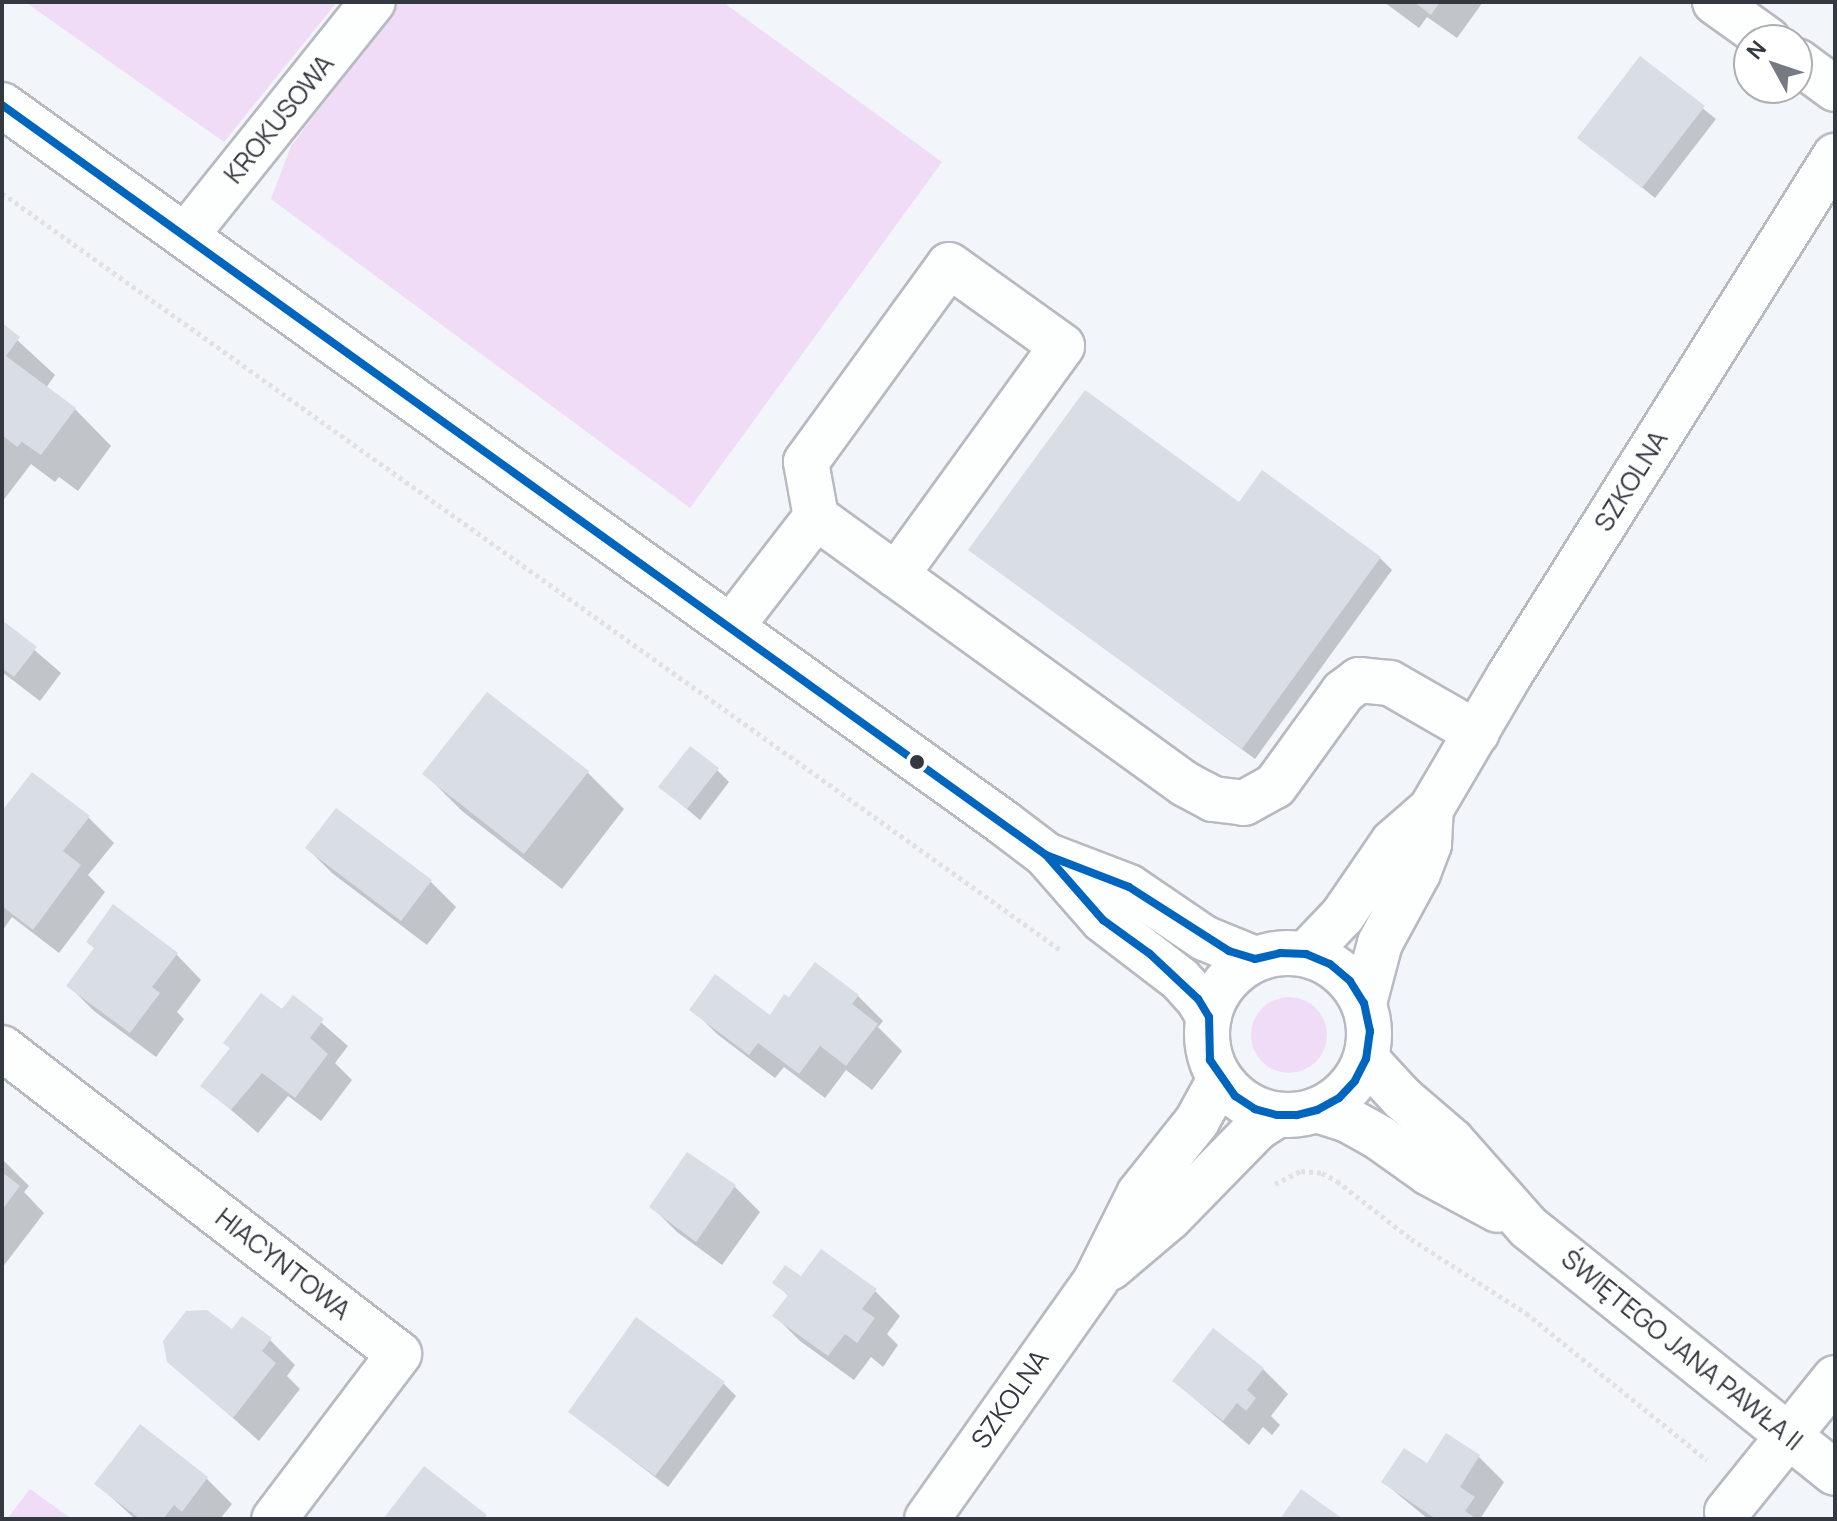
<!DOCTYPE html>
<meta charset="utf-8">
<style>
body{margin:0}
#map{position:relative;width:1837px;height:1521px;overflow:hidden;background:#f2f5fa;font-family:Manrope,sans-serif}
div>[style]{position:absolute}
.green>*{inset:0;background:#f0dcf7}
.round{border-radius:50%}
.shadow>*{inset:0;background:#0003}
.building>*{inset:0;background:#d8dee4}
.path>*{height:5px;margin-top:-2.5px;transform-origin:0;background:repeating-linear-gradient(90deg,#dfe1e2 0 4px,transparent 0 8px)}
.roads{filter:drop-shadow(2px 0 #b7bac1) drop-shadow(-2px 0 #b7bac1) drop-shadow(0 2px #b7bac1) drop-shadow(0 -2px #b7bac1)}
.minor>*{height:44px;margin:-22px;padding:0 22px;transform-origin:22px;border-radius:22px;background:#fdfefe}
.minor>.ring{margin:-22px;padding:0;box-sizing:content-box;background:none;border:44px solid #fdfefe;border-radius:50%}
.bus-1>*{height:8px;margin:-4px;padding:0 4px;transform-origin:4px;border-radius:4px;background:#0065bd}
.dots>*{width:22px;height:22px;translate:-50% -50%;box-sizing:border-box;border:4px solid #fff;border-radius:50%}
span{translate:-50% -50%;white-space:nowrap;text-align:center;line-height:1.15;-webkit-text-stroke:6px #fff;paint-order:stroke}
.street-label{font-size:26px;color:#333841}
.frame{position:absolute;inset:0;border:4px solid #333841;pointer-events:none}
.north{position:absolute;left:1733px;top:24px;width:80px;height:80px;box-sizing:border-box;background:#fff;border:2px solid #adafb3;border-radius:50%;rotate:310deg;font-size:22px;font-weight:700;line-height:32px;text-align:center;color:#333841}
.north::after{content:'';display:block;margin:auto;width:28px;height:36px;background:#767a82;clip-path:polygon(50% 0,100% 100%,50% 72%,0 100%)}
</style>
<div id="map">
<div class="green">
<i style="clip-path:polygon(25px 2px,337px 2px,224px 142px)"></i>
<i style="clip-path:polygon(400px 2px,723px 2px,942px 162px,690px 508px,271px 199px,291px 146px)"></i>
<i class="round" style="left:1251px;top:997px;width:76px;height:76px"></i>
<i style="clip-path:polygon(30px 1489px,72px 1519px,7px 1519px)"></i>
</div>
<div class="shadow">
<i style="clip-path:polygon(1384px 2px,1483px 2px,1457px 38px,1427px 17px,1419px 28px)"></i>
<i style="clip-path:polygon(1640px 58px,1716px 119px,1655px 198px,1580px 137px)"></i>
<i style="clip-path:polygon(2px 326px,55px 375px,46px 388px,75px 409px,111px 446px,78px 491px,59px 477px,55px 482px,31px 464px,2px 502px)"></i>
<i style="clip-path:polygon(971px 550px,1380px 558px,1392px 570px,1255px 759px)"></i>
<i style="clip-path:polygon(2px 622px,61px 673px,40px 701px,2px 672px)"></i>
<i style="clip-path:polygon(717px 770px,729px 782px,700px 820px,661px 787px)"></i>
<i style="clip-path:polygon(587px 772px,624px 809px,562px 889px,462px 811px,425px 774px)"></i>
<i style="clip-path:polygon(336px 810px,431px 882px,456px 907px,427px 945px,332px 873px,307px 848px)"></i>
<i style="clip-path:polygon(2px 814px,89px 818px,114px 843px,88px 875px,105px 892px,59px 953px,12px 917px,2px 931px)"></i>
<i style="clip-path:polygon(176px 954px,201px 980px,177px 1012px,184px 1019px,156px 1057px,94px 1011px,69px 986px)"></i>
<i style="clip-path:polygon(858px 996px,883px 1021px,878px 1027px,902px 1051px,872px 1090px,846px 1070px,825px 1098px,784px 1067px,775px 1078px,717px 1034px,692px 1009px,770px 1018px,789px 1000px)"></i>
<i style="clip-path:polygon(293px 998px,348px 1046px,335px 1063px,352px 1080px,321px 1121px,288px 1096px,258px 1133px,203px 1086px)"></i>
<i style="clip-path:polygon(688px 1154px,735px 1187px,760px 1212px,722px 1265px,677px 1232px,652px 1207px)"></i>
<i style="clip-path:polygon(2px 1159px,29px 1186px,24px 1192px,44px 1213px,2px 1268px)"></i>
<i style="clip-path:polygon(802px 1279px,875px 1291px,900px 1316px,887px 1334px,898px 1345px,883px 1367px,871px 1357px,854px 1380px,800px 1341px,775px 1316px,789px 1297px,775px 1282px)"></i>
<i style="clip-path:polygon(232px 1332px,270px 1340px,295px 1365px,287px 1376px,300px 1389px,259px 1441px,168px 1361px)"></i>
<i style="clip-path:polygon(1263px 1369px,1288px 1394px,1271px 1416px,1280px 1425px,1272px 1435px,1263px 1427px,1249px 1445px,1174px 1381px)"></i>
<i style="clip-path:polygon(724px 1384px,736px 1396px,668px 1487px,570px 1412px)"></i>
<i style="clip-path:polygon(140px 1427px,207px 1479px,232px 1504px,220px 1519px,135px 1519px,97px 1484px)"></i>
<i style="clip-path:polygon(1447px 1436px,1479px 1457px,1504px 1482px,1480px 1519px,1428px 1519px,1383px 1482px,1427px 1465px)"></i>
</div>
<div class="building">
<i style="clip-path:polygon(1414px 2px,1440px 2px,1431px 15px)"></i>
<i style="clip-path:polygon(1640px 56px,1705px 106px,1642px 188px,1577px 138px)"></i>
<i style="clip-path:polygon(2px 323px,20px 337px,6px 356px,76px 408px,41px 455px,22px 442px,17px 447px,2px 435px)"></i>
<i style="clip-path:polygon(1085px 390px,1239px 502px,1262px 470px,1381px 557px,1242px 749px,968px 550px)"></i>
<i style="clip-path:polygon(2px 620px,37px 647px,14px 677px,2px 668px)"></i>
<i style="clip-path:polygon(487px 692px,589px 771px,524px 854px,422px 774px)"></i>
<i style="clip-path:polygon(690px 746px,719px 768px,687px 809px,658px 787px)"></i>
<i style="clip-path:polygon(32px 772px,90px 816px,63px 851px,81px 865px,33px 930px,2px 906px,2px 811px)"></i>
<i style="clip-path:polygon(336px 808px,432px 880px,401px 921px,305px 848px)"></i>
<i style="clip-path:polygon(113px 904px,178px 953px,152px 987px,160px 993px,130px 1033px,66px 986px,94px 948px,86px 942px)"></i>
<i style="clip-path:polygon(815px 962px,859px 995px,852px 1004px,878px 1024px,846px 1066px,820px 1046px,799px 1074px,758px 1043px,749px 1055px,689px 1010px,715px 974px,770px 1015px,784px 994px,789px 997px)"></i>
<i style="clip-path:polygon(261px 993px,282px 1009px,293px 995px,324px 1019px,310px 1038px,328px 1054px,295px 1098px,262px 1073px,231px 1110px,200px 1086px,230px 1048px,223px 1043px)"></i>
<i style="clip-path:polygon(687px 1152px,736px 1185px,696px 1242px,649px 1207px)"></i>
<i style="clip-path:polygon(2px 1172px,20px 1186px,2px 1210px)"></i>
<i style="clip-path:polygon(821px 1249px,877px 1289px,862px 1309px,875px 1318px,857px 1343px,845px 1334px,828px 1356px,772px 1316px,788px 1295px,772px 1283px,785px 1265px,801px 1276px)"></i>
<i style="clip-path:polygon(207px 1310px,232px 1329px,242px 1316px,272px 1338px,262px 1351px,276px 1363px,233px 1418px,167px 1362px,163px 1341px,186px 1311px)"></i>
<i style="clip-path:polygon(636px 1317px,725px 1382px,655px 1476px,568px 1412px)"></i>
<i style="clip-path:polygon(1213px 1328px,1264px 1368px,1247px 1390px,1256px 1398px,1246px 1411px,1237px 1403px,1223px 1421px,1172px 1381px)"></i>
<i style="clip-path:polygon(140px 1424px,208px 1477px,182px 1512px,174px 1505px,163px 1519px,140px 1519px,94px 1484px)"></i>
<i style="clip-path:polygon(1446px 1433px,1480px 1455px,1460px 1487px,1475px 1497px,1465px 1511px,1476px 1519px,1436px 1519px,1381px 1482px,1404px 1448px,1427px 1463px)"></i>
<i style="clip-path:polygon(424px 1466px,487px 1515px,484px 1519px,383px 1519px)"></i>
<i style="clip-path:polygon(1301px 1489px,1343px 1519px,1280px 1519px)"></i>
</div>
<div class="path">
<i style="left:2px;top:193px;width:1300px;rotate:35.57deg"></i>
<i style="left:1275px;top:1184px;width:29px;rotate:-27deg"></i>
<i style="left:1301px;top:1171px;width:21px;rotate:5deg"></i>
<i style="left:1322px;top:1173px;width:17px;rotate:28deg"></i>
<i style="left:1337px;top:1181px;width:94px;rotate:38.1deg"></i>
<i style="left:1411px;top:1239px;width:137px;rotate:32.8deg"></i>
<i style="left:1526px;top:1313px;width:233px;rotate:39.1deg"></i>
</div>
<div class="roads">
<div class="minor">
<i style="left:1715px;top:2px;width:65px;rotate:35.6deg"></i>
<i style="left:1797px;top:61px;width:47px;rotate:36.4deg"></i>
<i style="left:2px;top:105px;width:1233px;rotate:35.62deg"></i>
<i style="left:1004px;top:823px;width:53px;rotate:37.3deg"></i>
<i style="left:1046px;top:855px;width:86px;rotate:48.8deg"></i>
<i style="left:1103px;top:920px;width:97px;rotate:37.5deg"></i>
<i style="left:1180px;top:979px;width:27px;rotate:48deg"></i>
<i style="left:1198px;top:999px;width:21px;rotate:59deg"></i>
<i style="left:186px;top:235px;width:299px;rotate:-51.3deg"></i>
<i style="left:816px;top:517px;width:455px;rotate:35.9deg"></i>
<i style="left:1185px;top:784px;width:32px;rotate:28deg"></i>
<i style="left:1213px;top:799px;width:31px;rotate:7deg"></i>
<i style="left:1244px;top:803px;width:35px;rotate:-29deg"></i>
<i style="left:1275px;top:786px;width:116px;rotate:-54.1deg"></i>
<i style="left:1343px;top:692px;width:20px;rotate:-37deg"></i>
<i style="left:1359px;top:680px;width:31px;rotate:6deg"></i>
<i style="left:1390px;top:683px;width:100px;rotate:29.9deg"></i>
<i style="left:731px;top:627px;width:139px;rotate:-52.3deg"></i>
<i style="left:816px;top:517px;width:56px;rotate:-100.3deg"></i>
<i style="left:806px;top:462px;width:243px;rotate:-54deg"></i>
<i style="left:949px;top:265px;width:139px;rotate:35.6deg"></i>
<i style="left:1062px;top:346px;width:283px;rotate:125.9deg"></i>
<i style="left:1051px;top:857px;width:84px;rotate:21deg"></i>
<i style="left:1129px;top:887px;width:91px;rotate:34.2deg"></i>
<i style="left:1204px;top:938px;width:55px;rotate:22.4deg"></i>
<i class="ring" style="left:1207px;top:953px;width:118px;height:118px"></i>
<i style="left:1306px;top:954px;width:54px;rotate:-46.5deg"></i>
<i style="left:1343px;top:915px;width:88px;rotate:-55.6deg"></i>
<i style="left:1393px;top:842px;width:50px;rotate:-41deg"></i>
<i style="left:1431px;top:809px;width:154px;rotate:-59.6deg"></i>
<i style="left:1509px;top:676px;width:614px;rotate:-57.92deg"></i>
<i style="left:1364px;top:1003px;width:62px;rotate:-75.1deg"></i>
<i style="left:1380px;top:943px;width:80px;rotate:-61.5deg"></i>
<i style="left:1418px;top:873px;width:31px;rotate:-69deg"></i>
<i style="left:1429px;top:844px;width:35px;rotate:-87deg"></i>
<i style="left:2px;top:1048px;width:501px;rotate:37.62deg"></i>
<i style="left:399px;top:1354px;width:207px;rotate:127.1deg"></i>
<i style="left:1366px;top:1059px;width:53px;rotate:47.3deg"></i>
<i style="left:1402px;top:1098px;width:66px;rotate:40.7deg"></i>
<i style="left:1452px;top:1141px;width:115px;rotate:48.5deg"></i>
<i style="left:1528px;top:1227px;width:393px;rotate:38.7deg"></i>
<i style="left:1317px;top:1110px;width:33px;rotate:18deg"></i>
<i style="left:1348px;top:1120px;width:37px;rotate:29deg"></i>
<i style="left:1380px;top:1138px;width:60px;rotate:35.5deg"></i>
<i style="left:1429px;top:1173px;width:78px;rotate:28.2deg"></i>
<i style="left:1110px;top:1268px;width:77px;rotate:-40.3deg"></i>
<i style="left:1169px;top:1218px;width:126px;rotate:-45.6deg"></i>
<i style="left:1257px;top:1128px;width:24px;rotate:-33deg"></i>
<i style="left:1727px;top:1512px;width:172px;rotate:-51.1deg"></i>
<i style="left:927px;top:1519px;width:293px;rotate:-54.7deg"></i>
<i style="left:1096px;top:1280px;width:96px;rotate:-63.4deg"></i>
<i style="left:1139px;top:1194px;width:93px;rotate:-51.5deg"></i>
<i style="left:1197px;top:1121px;width:48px;rotate:-61.3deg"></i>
</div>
</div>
<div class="bus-1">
<i style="left:2px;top:105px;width:1285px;rotate:35.69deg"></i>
<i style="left:1046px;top:855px;width:89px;rotate:21.1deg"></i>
<i style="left:1129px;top:887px;width:119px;rotate:32.6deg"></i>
<i style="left:1229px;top:951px;width:27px;rotate:17deg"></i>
<i style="left:1255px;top:959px;width:26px;rotate:-13deg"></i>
<i style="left:1280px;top:953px;width:26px;rotate:2deg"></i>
<i style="left:1306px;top:954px;width:26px;rotate:23deg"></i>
<i style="left:1330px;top:964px;width:26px;rotate:40deg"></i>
<i style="left:1350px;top:981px;width:26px;rotate:58deg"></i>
<i style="left:1364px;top:1003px;width:29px;rotate:78deg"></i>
<i style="left:1370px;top:1031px;width:28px;rotate:98deg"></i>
<i style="left:1366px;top:1059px;width:25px;rotate:117deg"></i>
<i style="left:1355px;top:1081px;width:23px;rotate:133deg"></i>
<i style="left:1339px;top:1098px;width:25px;rotate:151deg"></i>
<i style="left:1317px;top:1110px;width:21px;rotate:166deg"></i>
<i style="left:1297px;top:1115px;width:20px;rotate:180deg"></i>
<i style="left:1277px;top:1115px;width:23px;rotate:-165deg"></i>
<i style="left:1255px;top:1109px;width:24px;rotate:-147deg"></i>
<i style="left:1235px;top:1096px;width:44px;rotate:-124.8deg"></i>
<i style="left:1210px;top:1060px;width:43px;rotate:-91.3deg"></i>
<i style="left:1209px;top:1017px;width:21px;rotate:-121deg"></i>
<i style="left:1198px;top:999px;width:66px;rotate:-136.8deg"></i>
<i style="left:1150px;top:954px;width:58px;rotate:-144.1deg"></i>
<i style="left:1103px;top:920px;width:86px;rotate:-131.2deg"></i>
</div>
<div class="dots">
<i style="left:917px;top:762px;background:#333841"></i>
</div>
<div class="street-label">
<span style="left:279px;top:119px;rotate:-51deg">KROKUSOWA</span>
<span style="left:1631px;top:481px;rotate:-58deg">SZKOLNA</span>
<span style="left:283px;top:1264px;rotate:38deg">HIACYNTOWA</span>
<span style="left:1682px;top:1350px;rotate:39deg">ŚWIĘTEGO JANA PAWŁA II</span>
<span style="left:1010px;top:1399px;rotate:-55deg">SZKOLNA</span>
</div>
<div class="frame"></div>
<div class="north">N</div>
</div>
